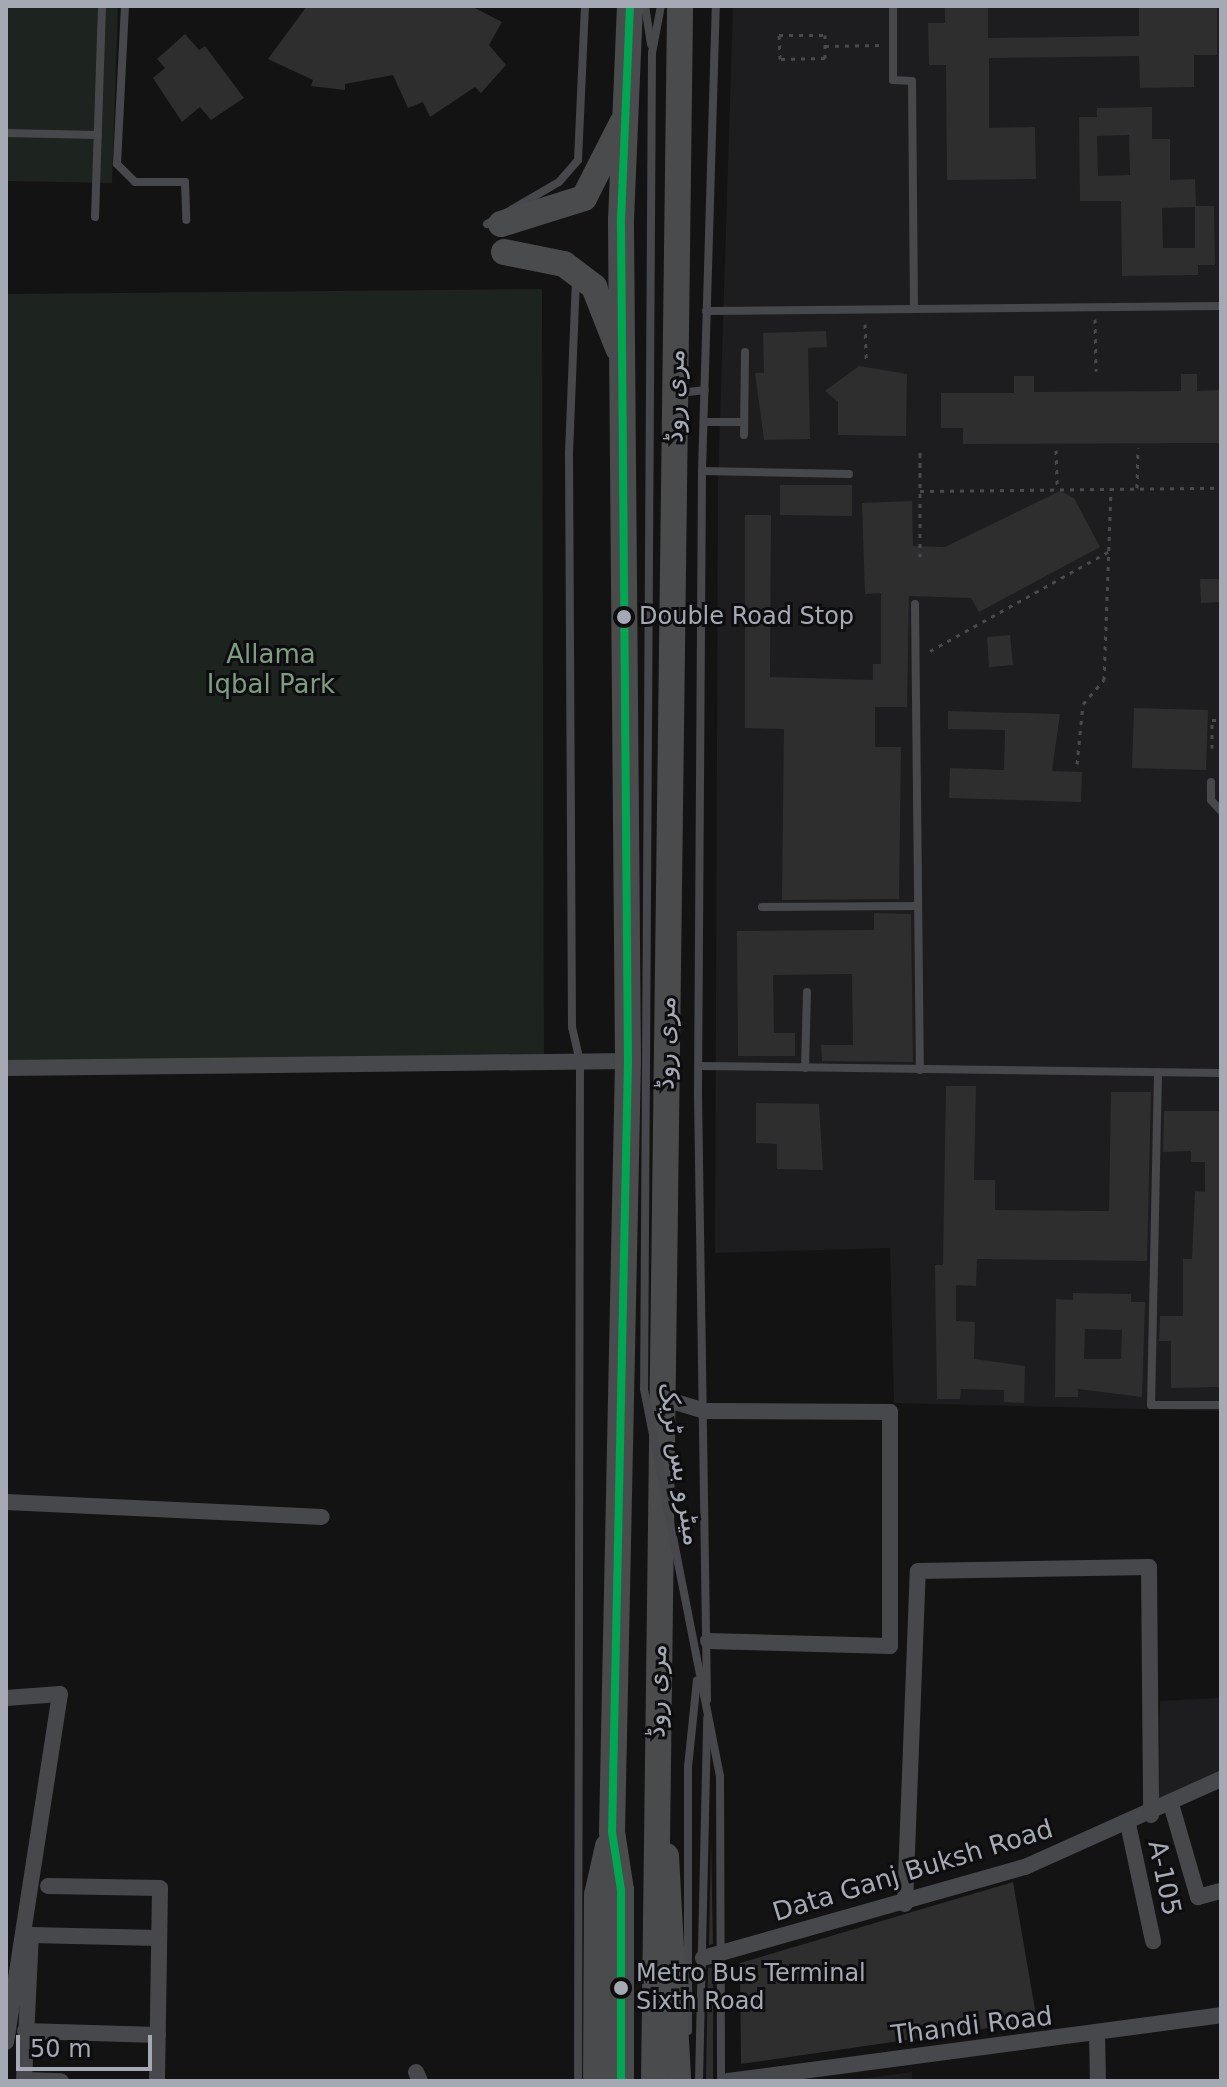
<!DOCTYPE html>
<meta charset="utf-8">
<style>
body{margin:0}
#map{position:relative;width:1227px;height:2087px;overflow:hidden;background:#131313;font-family:"DejaVu Sans",Cairo,sans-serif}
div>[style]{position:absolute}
.built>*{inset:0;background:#1d1d1f}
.green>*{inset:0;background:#1d231e}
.building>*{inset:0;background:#2e2e2e}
.path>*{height:3px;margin-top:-1.5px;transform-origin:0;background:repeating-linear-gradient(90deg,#494a4d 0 4px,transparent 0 10px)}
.service>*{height:8px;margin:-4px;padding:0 4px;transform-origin:4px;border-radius:4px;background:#47484c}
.minor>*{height:16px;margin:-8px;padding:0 8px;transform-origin:8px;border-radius:8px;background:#47484c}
.primary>*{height:26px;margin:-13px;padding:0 13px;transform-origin:13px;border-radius:13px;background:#4a4b4d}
.service-bridge>*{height:8px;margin:-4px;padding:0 4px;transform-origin:4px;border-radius:4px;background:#47484c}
.bus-1>*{height:8px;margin:-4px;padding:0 4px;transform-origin:4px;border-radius:4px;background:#00a651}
.dots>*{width:22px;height:22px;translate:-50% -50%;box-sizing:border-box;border:4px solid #0d0d0f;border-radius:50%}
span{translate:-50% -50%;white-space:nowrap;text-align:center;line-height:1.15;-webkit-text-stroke:6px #0d0d0f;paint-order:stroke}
.bus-label{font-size:24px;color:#a5a9b3}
.left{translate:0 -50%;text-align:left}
.street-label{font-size:26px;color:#a5a9b3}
.park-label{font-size:26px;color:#7d9d81}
.frame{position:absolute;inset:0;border:8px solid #a5a9b3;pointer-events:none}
.scale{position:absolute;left:16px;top:2035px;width:136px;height:36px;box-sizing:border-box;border:4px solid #a5a9b3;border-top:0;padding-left:10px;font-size:24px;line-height:28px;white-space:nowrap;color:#a5a9b3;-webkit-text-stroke:6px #0d0d0f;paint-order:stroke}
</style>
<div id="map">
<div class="built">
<i style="clip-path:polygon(733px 6px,1221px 6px,1221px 1411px,894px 1403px,890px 1248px,715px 1253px,718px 482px)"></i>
<i style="clip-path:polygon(1221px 1698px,1221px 1771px,1159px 1802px,1160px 1701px)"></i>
<i style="clip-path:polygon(912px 2072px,912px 2081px,852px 2081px,852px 2080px)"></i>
</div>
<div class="green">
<i style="clip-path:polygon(6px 6px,118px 6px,112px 183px,6px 181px)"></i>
<i style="clip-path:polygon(542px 289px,544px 1064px,6px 1066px,6px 294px)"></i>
</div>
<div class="building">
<i style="clip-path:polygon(307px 6px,471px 6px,502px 22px,489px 45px,506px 65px,481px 93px,475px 87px,430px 117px,423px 102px,408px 108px,393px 75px,345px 84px,345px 90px,311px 86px,313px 80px,268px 59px)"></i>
<i style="clip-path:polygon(945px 6px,988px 6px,988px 38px,1139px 36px,1139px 6px,1217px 6px,1217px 55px,1194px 55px,1194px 87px,1140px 88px,1139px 56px,989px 58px,989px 128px,1035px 127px,1036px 179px,947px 180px,946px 65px,929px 65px,928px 23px,945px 23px)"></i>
<i style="clip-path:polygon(185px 34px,199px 50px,205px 46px,244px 98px,211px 120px,200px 107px,182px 122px,153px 78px,165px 68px,157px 59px)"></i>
<i style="clip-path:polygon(evenodd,1152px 107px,1152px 139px,1170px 139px,1170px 180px,1195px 179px,1196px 206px,1214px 206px,1215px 265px,1198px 265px,1198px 275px,1122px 276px,1121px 201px,1080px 201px,1079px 117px,1097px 117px,1097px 108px,1152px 107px,1129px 135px,1130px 175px,1098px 176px,1097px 136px,1129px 135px,1152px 107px,1195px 207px,1195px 248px,1163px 248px,1162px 208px,1195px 207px)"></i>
<i style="clip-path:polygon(826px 331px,827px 347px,808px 348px,810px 439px,764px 440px,755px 373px,764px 373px,763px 333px)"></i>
<i style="clip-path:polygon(859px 366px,907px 374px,906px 436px,838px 435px,838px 402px,825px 391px)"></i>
<i style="clip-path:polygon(1181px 374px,1197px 374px,1197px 391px,1221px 390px,1221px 443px,963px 444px,963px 428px,941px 428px,941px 393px,1014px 393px,1014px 376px,1034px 376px,1034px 392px,1181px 391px)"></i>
<i style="clip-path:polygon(780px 485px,852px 485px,852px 516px,780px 515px)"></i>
<i style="clip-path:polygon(1060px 491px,1074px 498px,1100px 547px,979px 612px,971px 598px,909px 596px,907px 707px,875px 707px,875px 747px,901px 747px,899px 899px,782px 900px,784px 729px,745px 728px,745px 515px,771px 515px,770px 677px,873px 680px,873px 664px,881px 664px,881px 593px,865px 594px,862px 503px,912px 501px,913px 546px,945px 547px)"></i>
<i style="clip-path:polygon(1200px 579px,1221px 579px,1221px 602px,1201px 603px)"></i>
<i style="clip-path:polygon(1010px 635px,1013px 665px,989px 667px,987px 637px)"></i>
<i style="clip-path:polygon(1134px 708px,1208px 710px,1206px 770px,1132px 768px)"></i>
<i style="clip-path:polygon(948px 711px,1060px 714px,1052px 771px,1082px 772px,1081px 802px,949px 798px,950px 768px,1004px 770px,1005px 730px,948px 729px)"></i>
<i style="clip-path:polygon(874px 913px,911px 914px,913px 1062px,822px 1061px,821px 1045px,853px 1045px,852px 974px,773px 975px,774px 1033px,795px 1033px,795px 1056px,738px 1056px,737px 931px,874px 930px)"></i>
<i style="clip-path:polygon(946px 1086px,976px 1086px,974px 1180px,995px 1180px,995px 1210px,1109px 1211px,1111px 1092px,1151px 1092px,1147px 1261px,977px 1259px,976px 1286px,956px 1285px,956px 1321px,975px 1322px,974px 1359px,1025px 1366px,1024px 1403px,1004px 1402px,1004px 1390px,961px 1389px,960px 1399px,937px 1399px,935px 1265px,943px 1265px)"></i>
<i style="clip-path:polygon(756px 1103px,819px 1104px,823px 1170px,777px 1169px,777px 1144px,756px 1143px)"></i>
<i style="clip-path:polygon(1164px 1111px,1221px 1111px,1221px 1387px,1171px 1388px,1171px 1341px,1159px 1341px,1160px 1316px,1183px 1316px,1183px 1259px,1192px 1259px,1195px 1191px,1205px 1192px,1205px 1162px,1191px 1162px,1191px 1151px,1163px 1152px)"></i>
<i style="clip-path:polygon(evenodd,1073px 1293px,1131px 1294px,1131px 1302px,1145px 1302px,1142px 1397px,1078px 1389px,1078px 1397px,1055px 1397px,1056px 1299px,1073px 1300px,1073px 1293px,1085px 1329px,1122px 1330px,1121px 1359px,1084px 1359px,1085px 1329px)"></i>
<i style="clip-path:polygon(711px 1841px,713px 1944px,709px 1945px)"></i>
<i style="clip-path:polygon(1013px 1882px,1037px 2021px,741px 2064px,740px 1963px)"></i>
<i style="clip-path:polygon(713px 1967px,713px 2081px,706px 2081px,708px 1968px)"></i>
</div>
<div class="path">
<i style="left:779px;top:35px;width:46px"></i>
<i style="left:825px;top:35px;width:23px;rotate:90deg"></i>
<i style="left:825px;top:58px;width:45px;rotate:178.7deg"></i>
<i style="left:780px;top:59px;width:24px;rotate:-92deg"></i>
<i style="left:825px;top:46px;width:56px;rotate:-1deg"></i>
<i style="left:1095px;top:319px;width:52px;rotate:88.9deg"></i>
<i style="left:865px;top:324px;width:36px;rotate:88deg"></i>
<i style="left:1056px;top:450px;width:37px;rotate:88deg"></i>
<i style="left:1137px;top:488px;width:40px;rotate:-88.6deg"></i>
<i style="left:920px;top:491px;width:301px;rotate:-0.6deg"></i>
<i style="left:920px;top:557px;width:109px;rotate:-90deg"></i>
<i style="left:930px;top:651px;width:204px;rotate:-29.1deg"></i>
<i style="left:1212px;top:748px;width:28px;rotate:-90deg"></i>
<i style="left:1212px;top:720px;width:9px"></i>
<i style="left:1077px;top:764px;width:60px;rotate:-84.3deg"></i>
<i style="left:1083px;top:704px;width:32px;rotate:-49deg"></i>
<i style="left:1104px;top:680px;width:192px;rotate:-87.9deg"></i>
</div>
<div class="service">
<i style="left:125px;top:6px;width:158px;rotate:92.9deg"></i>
<i style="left:117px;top:164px;width:25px;rotate:45deg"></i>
<i style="left:135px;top:182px;width:50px"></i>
<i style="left:185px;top:182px;width:38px;rotate:88deg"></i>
<i style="left:645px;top:6px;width:39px;rotate:81deg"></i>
<i style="left:893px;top:6px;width:74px;rotate:90deg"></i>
<i style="left:893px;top:80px;width:19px;rotate:3deg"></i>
<i style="left:912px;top:81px;width:225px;rotate:89.5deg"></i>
<i style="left:652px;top:53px;width:48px;rotate:-79.2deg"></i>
<i style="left:6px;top:133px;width:92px;rotate:1.2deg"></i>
<i style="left:95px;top:217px;width:211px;rotate:-88.1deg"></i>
<i style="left:487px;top:224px;width:83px;rotate:-30.3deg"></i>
<i style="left:559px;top:182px;width:29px;rotate:-49deg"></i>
<i style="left:578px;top:160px;width:154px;rotate:-87.4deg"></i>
<i style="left:576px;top:279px;width:173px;rotate:92.3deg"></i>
<i style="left:569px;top:452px;width:575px;rotate:89.7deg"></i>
<i style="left:572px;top:1027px;width:37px;rotate:77deg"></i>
<i style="left:580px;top:1063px;width:1018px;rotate:90.11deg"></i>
<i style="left:706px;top:311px;width:515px;rotate:-0.56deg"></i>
<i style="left:680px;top:393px;width:25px;rotate:-7deg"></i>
<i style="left:704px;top:422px;width:40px"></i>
<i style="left:744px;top:435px;width:83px;rotate:-89.3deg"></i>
<i style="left:702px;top:471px;width:147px;rotate:1.2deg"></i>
<i style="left:915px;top:604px;width:466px;rotate:89.4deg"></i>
<i style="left:1211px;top:782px;width:18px;rotate:90deg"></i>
<i style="left:1211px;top:800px;width:15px;rotate:48deg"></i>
<i style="left:762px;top:907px;width:156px;rotate:-0.4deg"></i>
<i style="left:699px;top:1066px;width:522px;rotate:0.77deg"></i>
<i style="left:805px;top:1068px;width:76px;rotate:-88.5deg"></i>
<i style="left:1158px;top:1072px;width:333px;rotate:91.2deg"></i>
<i style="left:1151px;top:1405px;width:70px"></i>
<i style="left:707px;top:1700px;width:609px;rotate:-90.85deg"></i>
<i style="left:698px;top:1091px;width:620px;rotate:-89.63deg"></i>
<i style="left:702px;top:471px;width:465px;rotate:-88.3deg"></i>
<i style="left:688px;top:2031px;width:264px;rotate:-90deg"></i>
<i style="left:688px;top:1767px;width:87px;rotate:-84.1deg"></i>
<i style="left:699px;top:2081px;width:363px;rotate:-88.7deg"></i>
</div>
<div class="minor">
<i style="left:6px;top:1068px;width:622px;rotate:-0.64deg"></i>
<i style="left:662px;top:1398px;width:45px;rotate:16.8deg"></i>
<i style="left:705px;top:1411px;width:185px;rotate:0.3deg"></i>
<i style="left:890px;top:1412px;width:234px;rotate:90deg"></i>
<i style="left:890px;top:1646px;width:182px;rotate:-178.4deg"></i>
<i style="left:6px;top:1502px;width:316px;rotate:2.7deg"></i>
<i style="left:6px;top:1698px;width:54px;rotate:-4.2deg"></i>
<i style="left:60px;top:1694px;width:352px;rotate:98.8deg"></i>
<i style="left:1171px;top:1804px;width:97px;rotate:73.8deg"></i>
<i style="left:1198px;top:1897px;width:24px;rotate:-15deg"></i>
<i style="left:1128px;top:1824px;width:120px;rotate:77.9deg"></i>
<i style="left:48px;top:1886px;width:112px;rotate:1deg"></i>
<i style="left:160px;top:1888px;width:193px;rotate:90.9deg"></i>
<i style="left:905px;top:1904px;width:333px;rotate:-87.8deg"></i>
<i style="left:918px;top:1571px;width:231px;rotate:-1deg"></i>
<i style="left:1149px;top:1567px;width:248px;rotate:89.5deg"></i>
<i style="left:703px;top:1958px;width:335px;rotate:-15.8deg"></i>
<i style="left:1025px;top:1867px;width:215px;rotate:-24.2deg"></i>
<i style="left:25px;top:2031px;width:133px;rotate:1.7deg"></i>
<i style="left:1097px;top:2034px;width:47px;rotate:88.8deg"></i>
<i style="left:416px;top:2072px;width:10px;rotate:66deg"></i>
<i style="left:24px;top:2080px;width:37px;rotate:2deg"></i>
<i style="left:24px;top:2081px;width:146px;rotate:-87.3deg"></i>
<i style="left:31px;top:1935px;width:128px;rotate:1.3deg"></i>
<i style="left:728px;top:2081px;width:497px;rotate:-7.6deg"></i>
</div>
<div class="primary">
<i style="left:501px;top:224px;width:87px;rotate:-17.4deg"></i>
<i style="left:584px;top:198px;width:84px;rotate:-63.1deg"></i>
<i style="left:504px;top:252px;width:61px;rotate:11.3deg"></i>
<i style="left:564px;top:264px;width:38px;rotate:37deg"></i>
<i style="left:594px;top:287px;width:66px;rotate:68.5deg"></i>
<i style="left:666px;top:1856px;width:225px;rotate:86.9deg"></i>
<i style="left:596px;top:2081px;width:186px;rotate:-89.7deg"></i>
<i style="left:597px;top:1895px;width:50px;rotate:-77.3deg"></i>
<i style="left:621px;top:2081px;width:191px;rotate:-90deg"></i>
<i style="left:621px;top:1890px;width:59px;rotate:-98.8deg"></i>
<i style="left:612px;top:1832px;width:771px;rotate:-88.81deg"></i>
<i style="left:628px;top:1061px;width:841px;rotate:-90.48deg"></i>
<i style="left:621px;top:220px;width:214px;rotate:-87.6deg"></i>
<i style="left:654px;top:2081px;width:2075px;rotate:-89.28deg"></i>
</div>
<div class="service-bridge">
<i style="left:652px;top:53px;width:1336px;rotate:90.34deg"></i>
<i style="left:644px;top:1389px;width:394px;rotate:78.9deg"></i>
<i style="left:720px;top:1776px;width:305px;rotate:89.8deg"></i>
</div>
<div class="bus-1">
<i style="left:621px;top:2081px;width:191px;rotate:-90deg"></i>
<i style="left:621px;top:1890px;width:59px;rotate:-98.8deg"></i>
<i style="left:612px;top:1832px;width:771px;rotate:-88.81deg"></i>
<i style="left:628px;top:1061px;width:841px;rotate:-90.48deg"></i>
<i style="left:621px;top:220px;width:214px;rotate:-87.6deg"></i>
</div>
<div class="dots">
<i style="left:624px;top:617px;background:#a5a9b3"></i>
<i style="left:621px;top:1988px;background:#a5a9b3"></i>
</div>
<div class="bus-label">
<span class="left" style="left:639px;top:617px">Double Road Stop</span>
<span class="left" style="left:636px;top:1988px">Metro Bus Terminal<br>Sixth Road</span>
</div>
<div class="street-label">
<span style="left:675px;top:396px;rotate:-89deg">مری روڈ</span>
<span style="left:666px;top:1043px;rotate:-89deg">مری روڈ</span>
<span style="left:680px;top:1464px;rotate:81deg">میٹرو بس ٹریک</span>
<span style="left:657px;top:1691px;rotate:-89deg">مری روڈ</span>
<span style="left:913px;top:1871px;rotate:-17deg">Data Ganj Buksh Road</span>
<span style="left:1164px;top:1878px;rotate:78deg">A-105</span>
<span style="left:972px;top:2026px;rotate:-7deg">Thandi Road</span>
</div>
<div class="park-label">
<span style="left:271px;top:670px">Allama<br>Iqbal Park</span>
</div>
<div class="frame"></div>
<div class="scale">50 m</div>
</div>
